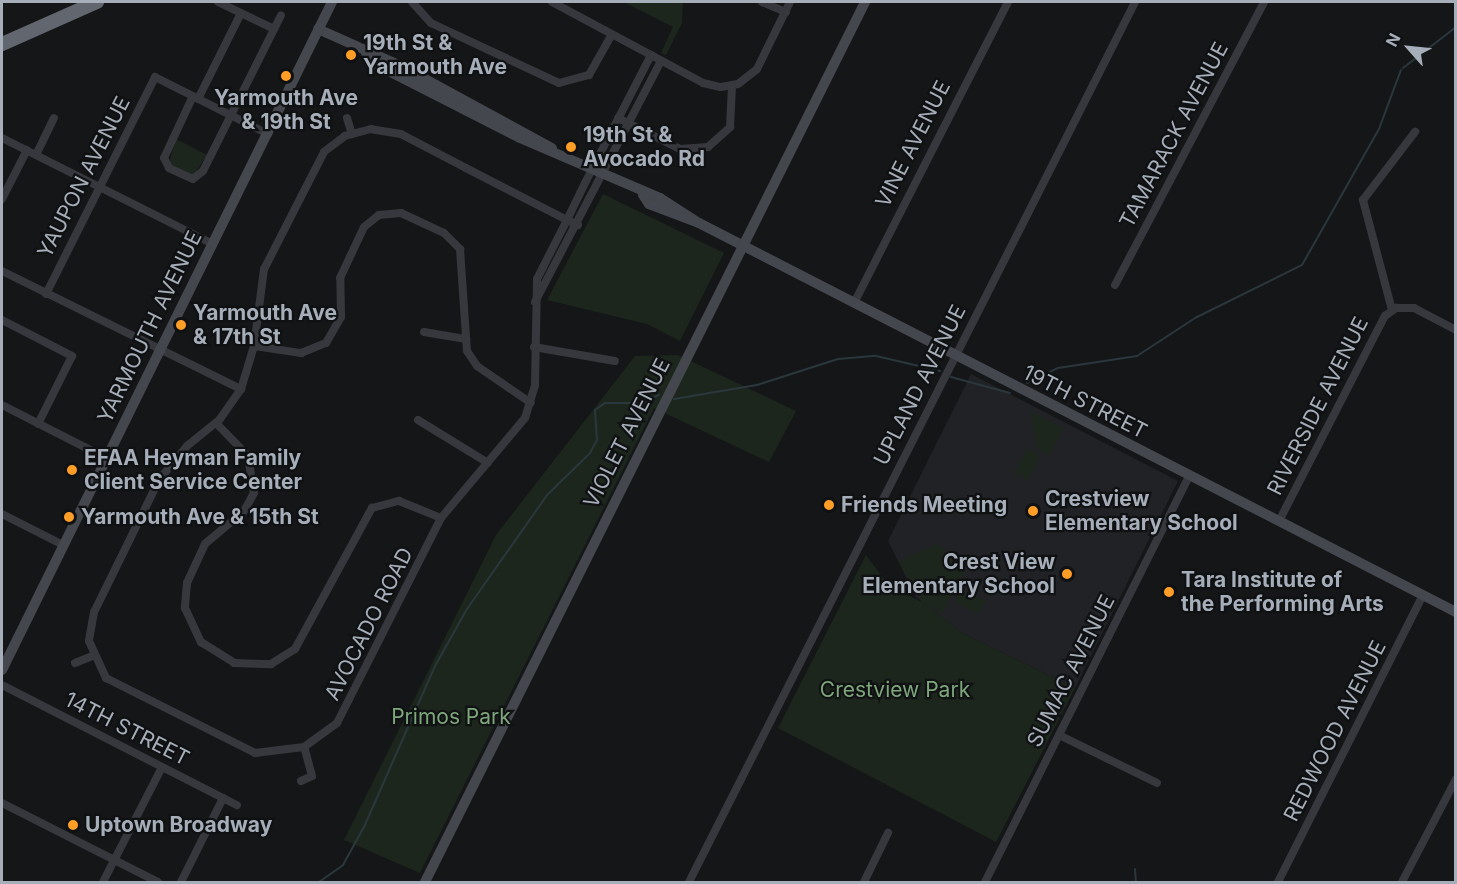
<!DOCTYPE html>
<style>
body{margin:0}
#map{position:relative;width:1457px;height:884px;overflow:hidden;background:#151618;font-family:Inter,sans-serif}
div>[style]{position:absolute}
.built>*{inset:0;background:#212225}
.green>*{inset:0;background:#1d261d}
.stream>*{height:2px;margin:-1px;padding:0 1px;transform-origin:1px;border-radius:1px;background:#2a373d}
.street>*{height:8px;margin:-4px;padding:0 4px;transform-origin:4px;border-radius:4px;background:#36383d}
.secondary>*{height:10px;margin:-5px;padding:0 5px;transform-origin:5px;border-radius:5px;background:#44474d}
.highway>*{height:14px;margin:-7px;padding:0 7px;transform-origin:7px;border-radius:7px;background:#62666e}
.dots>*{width:16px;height:16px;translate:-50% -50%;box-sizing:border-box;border:3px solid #101113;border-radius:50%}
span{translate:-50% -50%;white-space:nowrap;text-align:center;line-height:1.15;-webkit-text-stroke:4.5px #101113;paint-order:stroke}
.poi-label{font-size:21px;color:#a6aeb9;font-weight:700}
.left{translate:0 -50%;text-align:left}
.right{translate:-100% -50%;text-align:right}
.street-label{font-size:21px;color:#a6aeb9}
.park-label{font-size:21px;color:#7da67b}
.frame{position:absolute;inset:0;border:3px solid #a6aeb9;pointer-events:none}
.north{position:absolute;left:1379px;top:18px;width:60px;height:60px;-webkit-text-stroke:4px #101113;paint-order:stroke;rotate:297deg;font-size:16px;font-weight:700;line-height:24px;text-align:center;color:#a6aeb9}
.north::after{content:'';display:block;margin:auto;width:21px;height:27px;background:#a6aeb9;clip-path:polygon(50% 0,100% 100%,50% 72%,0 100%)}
</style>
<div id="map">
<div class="built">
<i style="clip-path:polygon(971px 374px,1178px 481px,1075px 688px,962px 633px,916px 597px,888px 541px)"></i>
</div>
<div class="green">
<i style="clip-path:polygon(624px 2px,683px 2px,682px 23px,666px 55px,661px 53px,673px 27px)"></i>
<i style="clip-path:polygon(176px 139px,207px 155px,193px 176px,169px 163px)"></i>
<i style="clip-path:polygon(603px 194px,724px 253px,680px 341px,647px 324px,547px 300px)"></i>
<i style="clip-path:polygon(678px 355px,796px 411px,769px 462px,654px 408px,420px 873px,344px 840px,496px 535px,635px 356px)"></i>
<i style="clip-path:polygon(1031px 412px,1063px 428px,1050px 455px,1036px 448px)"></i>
<i style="clip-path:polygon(1027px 449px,1040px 455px,1028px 480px,1015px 473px)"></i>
<i style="clip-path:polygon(936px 544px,968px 565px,943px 613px,923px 602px,962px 633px,1075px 688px,996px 842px,778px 728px,866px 555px,890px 587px,922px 602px,899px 562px)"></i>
<i style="clip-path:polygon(961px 589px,985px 601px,979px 614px,955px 602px)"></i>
</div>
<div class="stream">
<i style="left:1403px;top:68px;width:67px;rotate:-37.7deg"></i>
<i style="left:951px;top:377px;width:61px;rotate:15.2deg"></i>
<i style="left:1027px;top:383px;width:34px;rotate:-26deg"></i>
<i style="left:1058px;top:368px;width:80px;rotate:-8.6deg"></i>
<i style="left:1137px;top:356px;width:69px;rotate:-33.2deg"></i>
<i style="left:1195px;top:318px;width:119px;rotate:-26.4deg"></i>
<i style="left:1302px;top:265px;width:156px;rotate:-60.5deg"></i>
<i style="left:1379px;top:129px;width:63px;rotate:-69.6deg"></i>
<i style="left:674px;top:399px;width:84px;rotate:-9.6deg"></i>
<i style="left:757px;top:385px;width:85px;rotate:-17.8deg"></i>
<i style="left:838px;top:359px;width:38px;rotate:-5deg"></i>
<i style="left:876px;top:356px;width:66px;rotate:13.2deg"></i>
<i style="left:1135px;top:869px;width:13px;rotate:86deg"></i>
<i style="left:319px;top:882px;width:29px;rotate:-35deg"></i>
<i style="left:343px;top:865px;width:43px;rotate:-61.1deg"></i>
<i style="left:364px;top:827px;width:176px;rotate:-66.2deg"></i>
<i style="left:435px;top:666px;width:65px;rotate:-60.7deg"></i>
<i style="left:467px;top:609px;width:139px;rotate:-54.9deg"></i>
<i style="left:547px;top:495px;width:60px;rotate:-44.3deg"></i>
<i style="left:590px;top:453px;width:15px;rotate:-62deg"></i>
<i style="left:597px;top:440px;width:30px;rotate:-94deg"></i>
<i style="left:595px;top:410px;width:12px;rotate:-35deg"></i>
<i style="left:605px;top:403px;width:38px"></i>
<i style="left:643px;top:403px;width:18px;rotate:-27deg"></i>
</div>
<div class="street">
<i style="left:218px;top:2px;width:62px;rotate:25.7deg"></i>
<i style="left:412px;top:2px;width:28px;rotate:48deg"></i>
<i style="left:431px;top:23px;width:141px;rotate:25.1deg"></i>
<i style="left:559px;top:83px;width:31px;rotate:-15deg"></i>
<i style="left:589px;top:75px;width:45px;rotate:-60.6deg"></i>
<i style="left:552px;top:2px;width:171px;rotate:28.2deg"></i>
<i style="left:703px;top:83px;width:18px;rotate:13deg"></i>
<i style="left:721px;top:87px;width:17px;rotate:-10deg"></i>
<i style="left:738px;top:84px;width:24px;rotate:-38deg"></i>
<i style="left:757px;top:69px;width:75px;rotate:-63.8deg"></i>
<i style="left:762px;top:2px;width:26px;rotate:23deg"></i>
<i style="left:193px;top:96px;width:68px;rotate:115.1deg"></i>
<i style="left:164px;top:158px;width:11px;rotate:63deg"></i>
<i style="left:169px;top:168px;width:26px;rotate:25deg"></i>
<i style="left:193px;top:179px;width:13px;rotate:-39deg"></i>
<i style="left:203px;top:171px;width:174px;rotate:-63.4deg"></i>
<i style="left:198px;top:99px;width:96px;rotate:-63.4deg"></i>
<i style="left:347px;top:118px;width:17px;rotate:73deg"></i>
<i style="left:618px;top:118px;width:69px;rotate:26.6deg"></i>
<i style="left:680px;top:149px;width:28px;rotate:-4deg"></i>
<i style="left:708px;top:147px;width:30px;rotate:-42deg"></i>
<i style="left:730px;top:127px;width:41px;rotate:-87.2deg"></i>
<i style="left:2px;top:138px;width:236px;rotate:26.7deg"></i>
<i style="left:36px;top:155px;width:41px;rotate:-64.1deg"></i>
<i style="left:2px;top:199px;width:55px;rotate:-63deg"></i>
<i style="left:578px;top:225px;width:12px;rotate:-156deg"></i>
<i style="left:567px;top:220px;width:114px;rotate:-152.8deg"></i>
<i style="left:466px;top:168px;width:73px;rotate:-152.4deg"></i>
<i style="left:401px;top:134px;width:30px;rotate:-171deg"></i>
<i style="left:371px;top:129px;width:27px;rotate:165deg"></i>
<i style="left:345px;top:136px;width:26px;rotate:143deg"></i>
<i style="left:324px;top:152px;width:131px;rotate:117.1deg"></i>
<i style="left:264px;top:269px;width:78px;rotate:97.4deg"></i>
<i style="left:254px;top:346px;width:45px;rotate:106.8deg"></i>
<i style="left:241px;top:389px;width:38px;rotate:125deg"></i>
<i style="left:219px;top:420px;width:41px;rotate:140.9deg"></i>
<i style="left:187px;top:446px;width:44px;rotate:129.5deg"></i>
<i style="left:159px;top:480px;width:147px;rotate:116.2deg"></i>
<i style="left:94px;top:612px;width:29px;rotate:100deg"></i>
<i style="left:89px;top:641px;width:41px;rotate:65.3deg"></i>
<i style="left:106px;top:678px;width:167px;rotate:26.7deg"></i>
<i style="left:255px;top:753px;width:49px;rotate:-7deg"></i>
<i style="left:304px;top:747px;width:41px;rotate:-36deg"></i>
<i style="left:337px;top:723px;width:230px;rotate:-63.1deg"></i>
<i style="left:441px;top:518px;width:131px;rotate:-50deg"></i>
<i style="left:525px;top:418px;width:34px;rotate:-73deg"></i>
<i style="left:535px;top:385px;width:106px;rotate:-88.9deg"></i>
<i style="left:537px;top:279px;width:13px;rotate:-63deg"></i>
<i style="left:543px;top:267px;width:53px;rotate:-62.9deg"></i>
<i style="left:567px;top:220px;width:43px;rotate:-64deg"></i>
<i style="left:586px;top:181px;width:142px;rotate:-62.7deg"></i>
<i style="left:2px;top:271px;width:267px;rotate:26.3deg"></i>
<i style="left:1115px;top:285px;width:320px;rotate:-62.2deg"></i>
<i style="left:46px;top:294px;width:243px;rotate:-63.3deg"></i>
<i style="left:155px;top:77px;width:127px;rotate:26.8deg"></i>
<i style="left:535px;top:302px;width:272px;rotate:-62.4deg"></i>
<i style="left:854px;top:303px;width:338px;rotate:-62.9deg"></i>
<i style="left:1392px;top:310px;width:114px;rotate:-104.8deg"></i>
<i style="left:1363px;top:200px;width:86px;rotate:-52.6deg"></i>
<i style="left:2px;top:320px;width:79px;rotate:27.2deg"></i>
<i style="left:72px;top:356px;width:76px;rotate:116.6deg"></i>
<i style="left:424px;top:332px;width:43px;rotate:9.5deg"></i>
<i style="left:254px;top:346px;width:48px;rotate:8.5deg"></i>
<i style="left:301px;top:353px;width:27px;rotate:-22deg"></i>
<i style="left:326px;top:343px;width:30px;rotate:-60deg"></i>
<i style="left:341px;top:317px;width:39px;rotate:-91deg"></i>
<i style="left:340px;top:278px;width:56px;rotate:-64.8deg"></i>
<i style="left:364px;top:227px;width:19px;rotate:-39deg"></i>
<i style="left:379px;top:215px;width:22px;rotate:-5deg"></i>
<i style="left:401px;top:213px;width:47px;rotate:24.9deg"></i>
<i style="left:444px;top:233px;width:23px;rotate:45deg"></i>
<i style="left:460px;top:249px;width:102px;rotate:86.1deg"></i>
<i style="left:467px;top:351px;width:18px;rotate:56deg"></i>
<i style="left:477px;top:366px;width:65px;rotate:34.4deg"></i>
<i style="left:534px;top:347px;width:82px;rotate:9.8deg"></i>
<i style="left:2px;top:405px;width:117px;rotate:27deg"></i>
<i style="left:418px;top:420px;width:82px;rotate:31.6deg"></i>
<i style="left:216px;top:423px;width:46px;rotate:45.9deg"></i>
<i style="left:248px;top:456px;width:37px;rotate:81deg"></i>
<i style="left:254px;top:493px;width:21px;rotate:119deg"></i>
<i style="left:244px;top:511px;width:51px;rotate:139.8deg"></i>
<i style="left:205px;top:544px;width:43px;rotate:114.8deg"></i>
<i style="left:187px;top:583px;width:25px;rotate:95deg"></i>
<i style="left:185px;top:608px;width:38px;rotate:65deg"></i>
<i style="left:201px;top:642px;width:39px;rotate:32deg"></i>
<i style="left:234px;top:663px;width:37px;rotate:2deg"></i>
<i style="left:271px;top:664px;width:28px;rotate:-32deg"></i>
<i style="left:295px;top:649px;width:161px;rotate:-61.4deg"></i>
<i style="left:372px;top:508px;width:28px;rotate:-15deg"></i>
<i style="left:399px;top:501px;width:45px;rotate:22deg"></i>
<i style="left:2px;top:514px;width:68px;rotate:26.9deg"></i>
<i style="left:1279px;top:521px;width:231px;rotate:-62.7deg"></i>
<i style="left:1385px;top:316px;width:14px;rotate:-36deg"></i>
<i style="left:1396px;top:308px;width:18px"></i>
<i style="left:1414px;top:308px;width:47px;rotate:27.6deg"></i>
<i style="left:75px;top:663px;width:18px;rotate:-22deg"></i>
<i style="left:2px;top:685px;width:264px;rotate:27.1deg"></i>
<i style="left:1059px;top:735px;width:109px;rotate:26.1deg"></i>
<i style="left:301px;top:781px;width:12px;rotate:-24deg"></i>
<i style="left:312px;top:776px;width:30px;rotate:-105deg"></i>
<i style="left:2px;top:803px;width:175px;rotate:26.9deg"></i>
<i style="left:103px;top:882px;width:129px;rotate:-62.8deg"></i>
<i style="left:181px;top:882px;width:94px;rotate:-63.4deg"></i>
<i style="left:689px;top:882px;width:987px;rotate:-63.12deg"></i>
<i style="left:864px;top:882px;width:55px;rotate:-63.9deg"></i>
<i style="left:985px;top:882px;width:454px;rotate:-63.3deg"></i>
<i style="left:1278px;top:882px;width:322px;rotate:-63.2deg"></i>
<i style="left:1402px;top:882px;width:116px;rotate:-62.3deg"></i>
</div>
<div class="secondary">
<i style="left:318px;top:29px;width:89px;rotate:24deg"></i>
<i style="left:399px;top:65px;width:174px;rotate:28.5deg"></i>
<i style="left:366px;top:53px;width:14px;rotate:51deg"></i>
<i style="left:375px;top:64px;width:163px;rotate:27deg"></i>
<i style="left:520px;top:138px;width:152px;rotate:23.2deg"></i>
<i style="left:660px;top:198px;width:46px;rotate:32.7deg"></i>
<i style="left:643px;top:195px;width:11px;rotate:56deg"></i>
<i style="left:649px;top:204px;width:53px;rotate:20.8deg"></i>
<i style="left:699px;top:223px;width:851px;rotate:27.2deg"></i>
<i style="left:2px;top:670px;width:745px;rotate:-63.71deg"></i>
<i style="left:425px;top:882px;width:984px;rotate:-63.43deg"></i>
</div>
<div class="highway">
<i style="left:2px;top:44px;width:104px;rotate:-23.9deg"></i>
</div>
<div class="dots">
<i style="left:351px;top:55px;background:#ff9e26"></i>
<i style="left:286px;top:76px;background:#ff9e26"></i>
<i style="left:571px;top:147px;background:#ff9e26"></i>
<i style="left:181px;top:325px;background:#ff9e26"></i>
<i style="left:72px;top:470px;background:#ff9e26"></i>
<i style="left:829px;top:505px;background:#ff9e26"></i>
<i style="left:1033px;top:511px;background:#ff9e26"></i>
<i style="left:69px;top:517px;background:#ff9e26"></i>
<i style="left:1067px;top:574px;background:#ff9e26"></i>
<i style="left:1169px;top:592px;background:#ff9e26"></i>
<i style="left:73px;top:825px;background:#ff9e26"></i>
</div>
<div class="poi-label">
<span class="left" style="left:363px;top:55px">19th St &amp;<br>Yarmouth Ave</span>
<span style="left:286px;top:110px">Yarmouth Ave<br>&amp; 19th St</span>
<span class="left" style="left:583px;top:147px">19th St &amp;<br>Avocado Rd</span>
<span class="left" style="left:193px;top:325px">Yarmouth Ave<br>&amp; 17th St</span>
<span class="left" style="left:84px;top:470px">EFAA Heyman Family<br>Client Service Center</span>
<span class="left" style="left:1045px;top:511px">Crestview<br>Elementary School</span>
<span class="left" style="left:841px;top:505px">Friends Meeting</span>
<span class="left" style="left:81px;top:517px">Yarmouth Ave &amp; 15th St</span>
<span class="right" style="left:1055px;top:574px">Crest View<br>Elementary School</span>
<span class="left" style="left:1181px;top:592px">Tara Institute of<br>the Performing Arts</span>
<span class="left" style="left:85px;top:825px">Uptown Broadway</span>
</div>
<div class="street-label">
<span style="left:1174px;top:135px;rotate:-62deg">TAMARACK AVENUE</span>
<span style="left:913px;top:144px;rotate:-63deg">VINE AVENUE</span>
<span style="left:84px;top:177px;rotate:-63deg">YAUPON AVENUE</span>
<span style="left:150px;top:327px;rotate:-64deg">YARMOUTH AVENUE</span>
<span style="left:920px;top:385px;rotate:-63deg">UPLAND AVENUE</span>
<span style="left:1085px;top:402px;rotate:27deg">19TH STREET</span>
<span style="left:1318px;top:406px;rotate:-63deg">RIVERSIDE AVENUE</span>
<span style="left:627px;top:433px;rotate:-63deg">VIOLET AVENUE</span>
<span style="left:369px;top:624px;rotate:-63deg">AVOCADO ROAD</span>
<span style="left:1071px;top:671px;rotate:-63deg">SUMAC AVENUE</span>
<span style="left:127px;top:729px;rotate:27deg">14TH STREET</span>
<span style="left:1335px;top:731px;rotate:-63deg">REDWOOD AVENUE</span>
</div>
<div class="park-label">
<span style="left:895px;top:690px">Crestview Park</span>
<span style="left:451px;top:717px">Primos Park</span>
</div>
<div class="frame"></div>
<div class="north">N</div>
</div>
